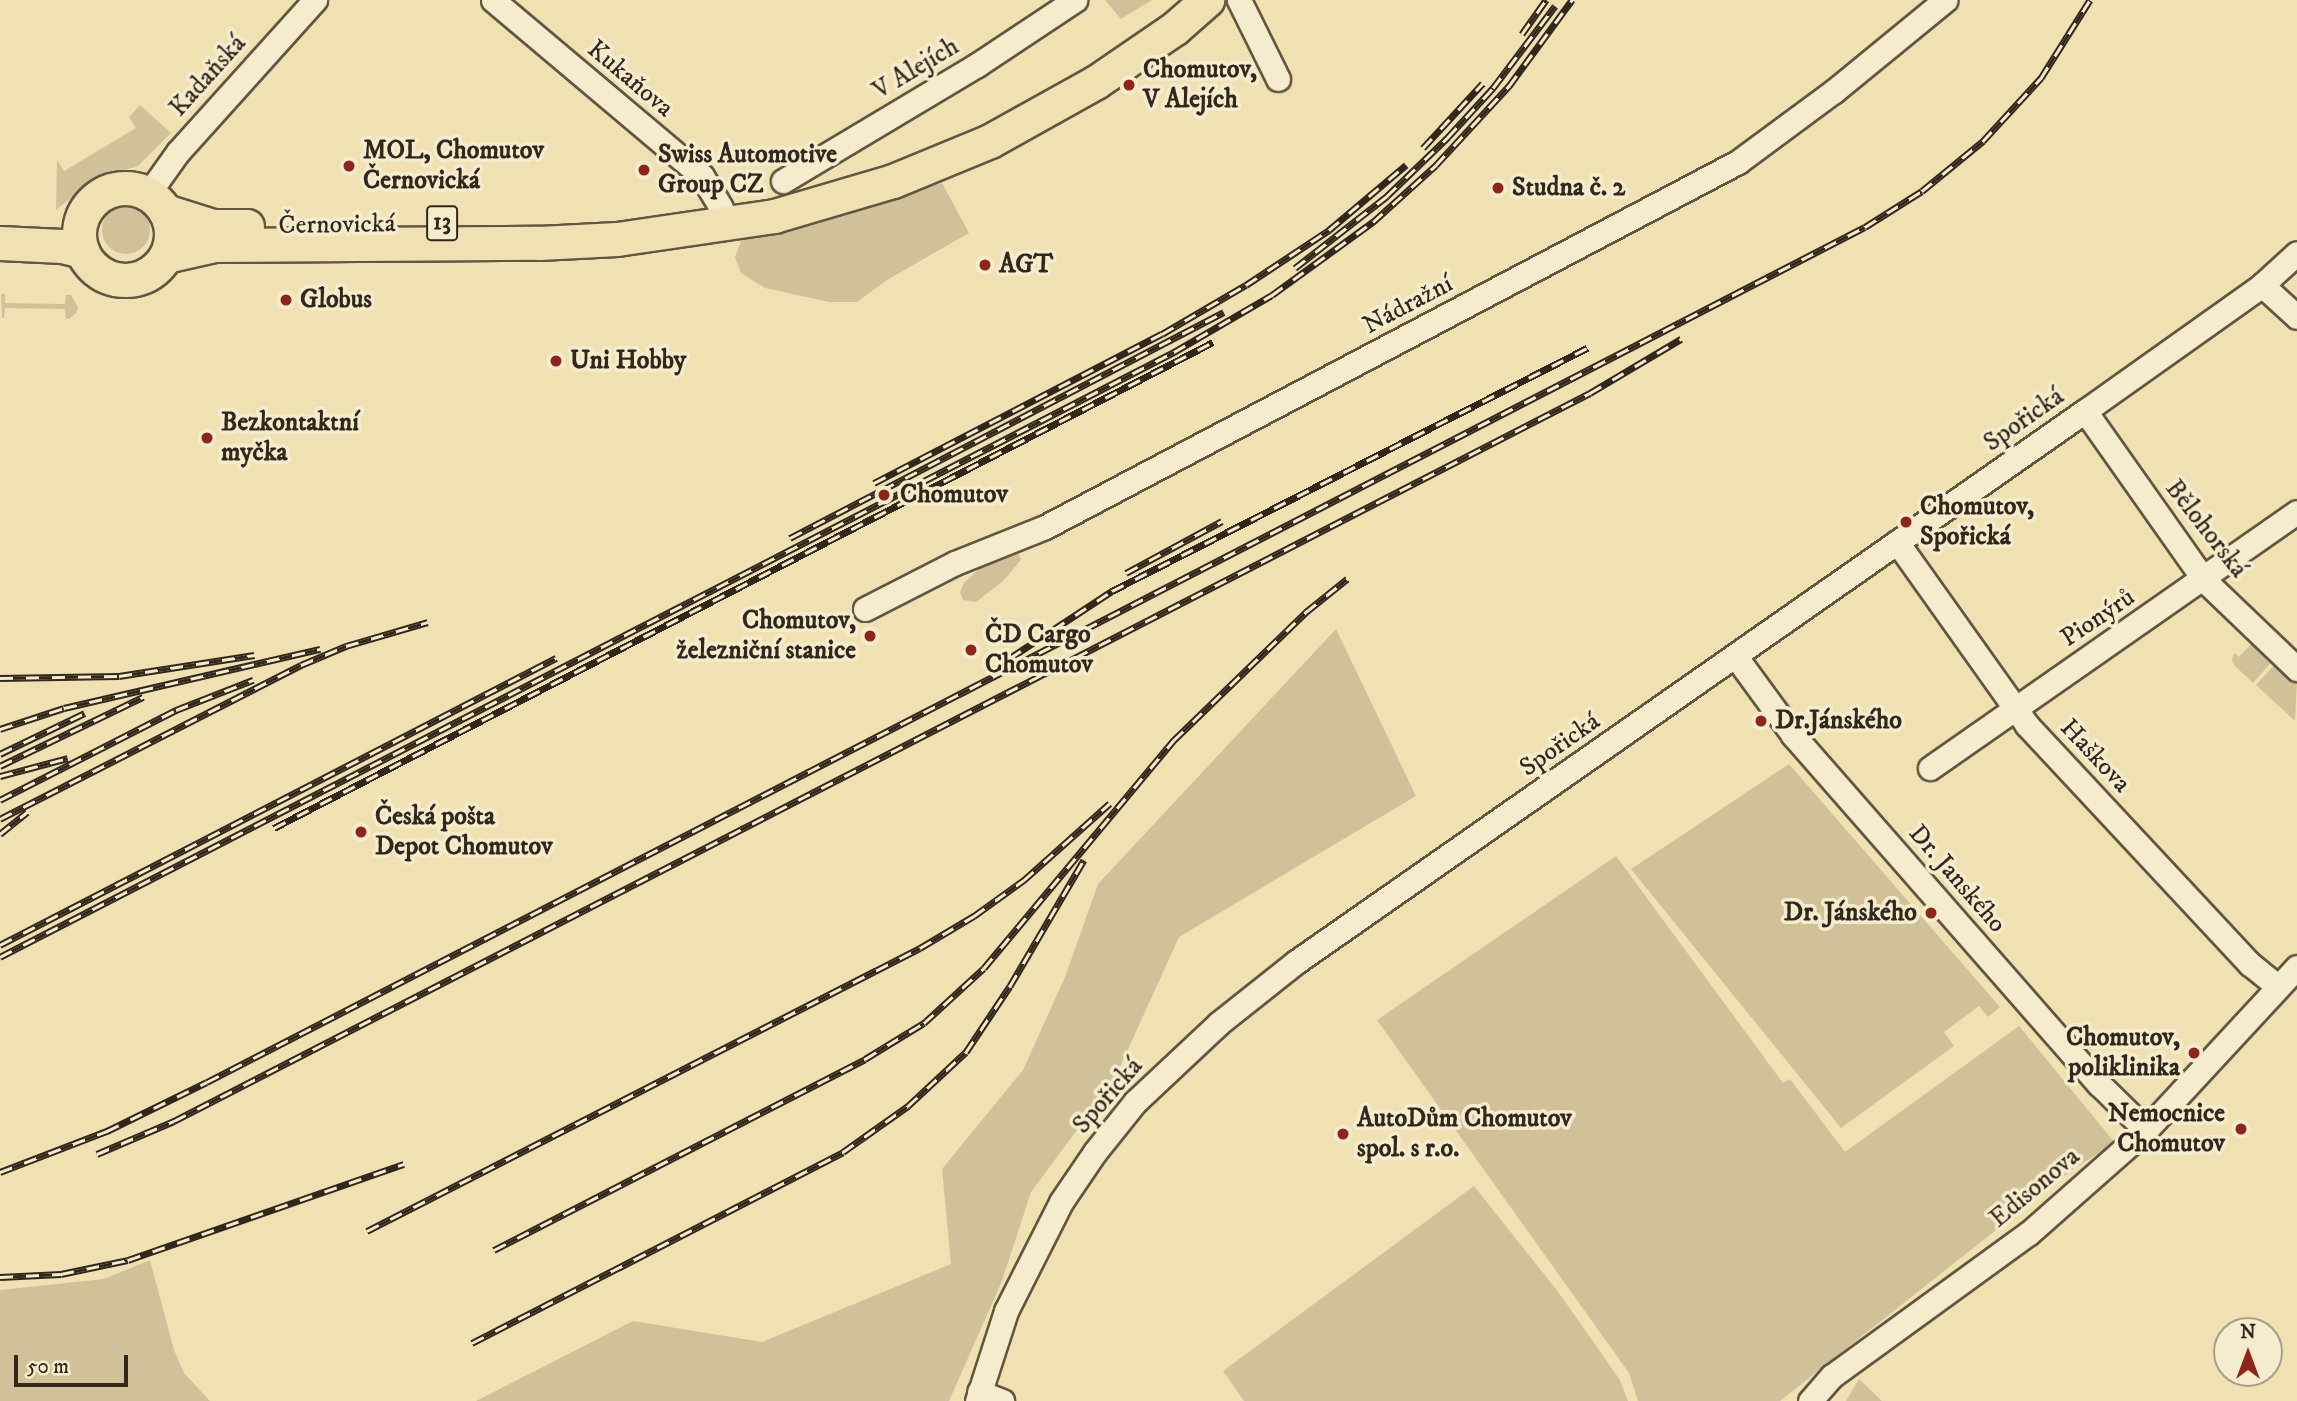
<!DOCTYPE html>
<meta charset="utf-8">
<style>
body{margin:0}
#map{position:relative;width:2297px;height:1401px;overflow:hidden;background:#f0e1b3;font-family:"IM FELL DW Pica",serif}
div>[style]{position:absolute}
.green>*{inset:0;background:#d0c199}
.round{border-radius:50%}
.roads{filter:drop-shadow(2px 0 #625641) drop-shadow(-2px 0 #625641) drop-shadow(0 2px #625641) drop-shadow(0 -2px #625641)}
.minor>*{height:23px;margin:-11.5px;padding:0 11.5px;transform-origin:11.5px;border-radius:11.5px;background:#f5ecce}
.highway>*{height:33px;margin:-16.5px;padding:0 16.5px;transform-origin:16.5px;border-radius:16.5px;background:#f0e1b3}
.highway>.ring{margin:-16.5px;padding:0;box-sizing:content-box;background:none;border:33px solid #f0e1b3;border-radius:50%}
.rail>*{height:7px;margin-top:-3.5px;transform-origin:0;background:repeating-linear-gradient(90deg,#f5ecce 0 13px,#32271b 0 26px);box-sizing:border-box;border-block:2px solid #32271b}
.dots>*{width:19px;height:19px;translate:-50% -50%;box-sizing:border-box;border:4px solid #f5ecce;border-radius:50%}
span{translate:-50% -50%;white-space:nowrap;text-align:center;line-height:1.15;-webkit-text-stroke:7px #f5ecce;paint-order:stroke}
.shield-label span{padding:2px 5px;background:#f5ecce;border:2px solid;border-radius:5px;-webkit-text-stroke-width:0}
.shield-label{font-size:24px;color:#32271b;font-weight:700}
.street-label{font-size:26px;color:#32271b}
.poi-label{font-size:26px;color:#32271b;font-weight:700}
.left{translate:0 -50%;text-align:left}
.right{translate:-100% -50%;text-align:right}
.north{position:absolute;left:2213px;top:1317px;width:70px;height:70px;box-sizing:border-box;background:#f5ecce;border:2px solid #a79d86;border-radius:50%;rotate:0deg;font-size:19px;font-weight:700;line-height:28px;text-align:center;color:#32271b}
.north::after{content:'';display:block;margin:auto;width:24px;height:32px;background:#8f2418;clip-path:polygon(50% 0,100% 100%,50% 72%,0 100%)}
.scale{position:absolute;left:14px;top:1355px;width:114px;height:32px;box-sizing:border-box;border:4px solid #32271b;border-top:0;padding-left:9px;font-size:21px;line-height:24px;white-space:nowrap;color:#32271b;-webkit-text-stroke:5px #f5ecce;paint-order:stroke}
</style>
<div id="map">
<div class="green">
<i style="clip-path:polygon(1105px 0,1152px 0,1121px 19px)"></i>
<i style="clip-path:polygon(140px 105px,171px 133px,138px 166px,93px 180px,56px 210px,57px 160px,64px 171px,136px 128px,129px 117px)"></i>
<i style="clip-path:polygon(942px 183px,969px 233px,887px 280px,857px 302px,829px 302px,765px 288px,741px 273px,735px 257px,741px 241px)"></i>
<i class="round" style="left:102px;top:206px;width:48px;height:48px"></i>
<i style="clip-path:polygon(1px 294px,5px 294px,5px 303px,65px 304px,66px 295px,71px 295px,78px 307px,76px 313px,69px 319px,66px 319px,65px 309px,5px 308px,4px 318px,2px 318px)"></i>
<i style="clip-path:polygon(1008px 547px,1018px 551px,1021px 560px,1003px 581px,976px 602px,963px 600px,960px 592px,964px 583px,995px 554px)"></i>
<i style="clip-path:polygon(1336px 629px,1416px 796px,1179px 937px,1114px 1080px,1031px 1192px,1002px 1281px,949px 1401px,476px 1401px,633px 1321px,762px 1342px,951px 1264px,942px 1169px,1023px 1070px,1065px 977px,1098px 884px)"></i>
<i style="clip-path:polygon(2253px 642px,2274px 659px,2253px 683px,2235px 666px,2232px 660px,2234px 653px,2239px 657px)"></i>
<i style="clip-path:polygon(2277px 662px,2297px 680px,2295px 721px,2256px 685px)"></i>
<i style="clip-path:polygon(1789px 764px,2000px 1007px,1988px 1017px,1979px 1006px,1944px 1032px,1954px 1046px,1841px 1128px,1631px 869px)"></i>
<i style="clip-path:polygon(1616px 856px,1783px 1083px,1790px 1079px,1845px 1152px,2019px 1026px,2115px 1143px,2073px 1169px,1780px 1401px,1638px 1401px,1629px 1373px,1377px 1020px)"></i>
<i style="clip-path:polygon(1474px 1186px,1559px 1293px,1620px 1380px,1628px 1401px,1244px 1401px,1223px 1371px)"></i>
<i style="clip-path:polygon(150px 1260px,174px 1350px,184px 1373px,210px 1401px,0 1401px,0 1290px,104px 1279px)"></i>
<i style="clip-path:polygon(1859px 1379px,1882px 1401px,1846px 1401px)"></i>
</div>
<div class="roads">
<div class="minor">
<i style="left:493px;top:0;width:273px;rotate:40.1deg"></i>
<i style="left:702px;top:176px;width:37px;rotate:59deg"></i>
<i style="left:1239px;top:0;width:88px;rotate:63.7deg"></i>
<i style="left:783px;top:181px;width:226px;rotate:-30.9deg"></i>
<i style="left:977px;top:65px;width:118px;rotate:-33.6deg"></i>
<i style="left:148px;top:194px;width:52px;rotate:-54.5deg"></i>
<i style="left:178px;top:152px;width:205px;rotate:-48deg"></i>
<i style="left:2262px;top:285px;width:47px;rotate:42.4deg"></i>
<i style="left:2085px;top:411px;width:207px;rotate:54.8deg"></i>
<i style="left:2204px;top:580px;width:129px;rotate:43.7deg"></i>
<i style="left:1897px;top:542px;width:224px;rotate:54.6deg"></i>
<i style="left:2027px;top:725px;width:327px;rotate:47deg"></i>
<i style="left:2250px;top:964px;width:36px;rotate:39deg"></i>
<i style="left:865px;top:609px;width:101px;rotate:-27.1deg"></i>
<i style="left:955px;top:563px;width:97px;rotate:-21.8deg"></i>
<i style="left:1045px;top:527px;width:783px;rotate:-27.78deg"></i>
<i style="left:1738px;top:162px;width:119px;rotate:-36.5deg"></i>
<i style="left:1834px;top:91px;width:144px;rotate:-39.3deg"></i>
<i style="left:1736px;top:657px;width:97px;rotate:53.8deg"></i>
<i style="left:1793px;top:735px;width:464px;rotate:48.8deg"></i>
<i style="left:2099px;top:1084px;width:66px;rotate:44.4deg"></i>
<i style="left:1930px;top:768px;width:447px;rotate:-34.9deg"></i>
<i style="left:979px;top:1392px;width:25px;rotate:21deg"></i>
<i style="left:977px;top:1401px;width:95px;rotate:-72.1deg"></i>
<i style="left:1006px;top:1311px;width:122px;rotate:-63.2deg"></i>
<i style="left:1061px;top:1202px;width:60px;rotate:-55.8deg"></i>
<i style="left:1095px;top:1152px;width:64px;rotate:-51.3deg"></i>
<i style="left:1135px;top:1102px;width:115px;rotate:-43.2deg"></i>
<i style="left:1219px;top:1023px;width:98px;rotate:-38.4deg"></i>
<i style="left:1296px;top:962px;width:962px;rotate:-34.93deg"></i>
<i style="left:2085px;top:411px;width:217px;rotate:-35.4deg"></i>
<i style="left:2262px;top:285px;width:47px;rotate:-42.4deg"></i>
<i style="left:1810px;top:1401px;width:33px;rotate:-49deg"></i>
<i style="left:1832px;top:1376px;width:243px;rotate:-36deg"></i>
<i style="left:2029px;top:1233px;width:156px;rotate:-41.4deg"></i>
<i style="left:2146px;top:1130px;width:222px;rotate:-47.2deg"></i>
</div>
<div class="highway">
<i class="ring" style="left:79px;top:188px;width:59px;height:59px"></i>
<i style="left:165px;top:211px;width:50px;rotate:17.4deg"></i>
<i style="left:213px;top:226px;width:34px"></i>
<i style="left:0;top:243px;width:62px;rotate:2.8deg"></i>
<i style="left:62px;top:246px;width:21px;rotate:14deg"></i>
<i style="left:166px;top:256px;width:49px;rotate:-12.9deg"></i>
<i style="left:214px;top:245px;width:325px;rotate:-0.4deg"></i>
<i style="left:539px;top:243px;width:78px;rotate:-2.9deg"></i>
<i style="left:617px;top:239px;width:159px;rotate:-8.3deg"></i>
<i style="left:774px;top:216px;width:124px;rotate:-16.4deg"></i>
<i style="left:893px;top:181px;width:105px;rotate:-22.4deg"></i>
<i style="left:990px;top:141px;width:121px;rotate:-29.1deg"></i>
<i style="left:1096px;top:82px;width:96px;rotate:-34.4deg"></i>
<i style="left:1175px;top:28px;width:43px;rotate:-41.2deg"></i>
</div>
</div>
<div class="rail">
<i style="left:1522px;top:34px;width:42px;rotate:-54.8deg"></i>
<i style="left:1423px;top:148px;width:88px;rotate:-47.3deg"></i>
<i style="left:1295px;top:268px;width:117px;rotate:-38deg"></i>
<i style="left:1387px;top:196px;width:85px;rotate:-44deg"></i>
<i style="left:1448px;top:137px;width:67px;rotate:-47.4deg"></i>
<i style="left:1493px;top:88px;width:103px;rotate:-52.9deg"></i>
<i style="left:874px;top:483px;width:324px;rotate:-27.4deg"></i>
<i style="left:1162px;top:334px;width:97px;rotate:-30.3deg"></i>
<i style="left:1246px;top:285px;width:100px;rotate:-33.5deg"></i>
<i style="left:1329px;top:230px;width:101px;rotate:-40.2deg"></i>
<i style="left:790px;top:538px;width:489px;rotate:-27.5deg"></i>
<i style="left:1126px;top:573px;width:109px;rotate:-28.4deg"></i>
<i style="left:1010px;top:658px;width:122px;rotate:-33.3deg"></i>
<i style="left:1112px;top:591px;width:534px;rotate:-27.09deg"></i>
<i style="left:0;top:678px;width:119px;rotate:-1deg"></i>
<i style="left:119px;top:676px;width:137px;rotate:-8.8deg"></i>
<i style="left:0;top:729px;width:67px;rotate:-18.2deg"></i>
<i style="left:64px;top:708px;width:263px;rotate:-13deg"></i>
<i style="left:0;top:754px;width:94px;rotate:-25.8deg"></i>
<i style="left:0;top:766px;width:159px;rotate:-25.8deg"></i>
<i style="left:0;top:776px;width:70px;rotate:-14.8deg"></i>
<i style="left:0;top:800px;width:198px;rotate:-27.1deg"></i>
<i style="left:176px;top:710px;width:83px;rotate:-21.3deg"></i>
<i style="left:0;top:819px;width:338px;rotate:-27.1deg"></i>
<i style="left:301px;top:665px;width:49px;rotate:-22.9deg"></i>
<i style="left:346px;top:646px;width:85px;rotate:-16.3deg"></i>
<i style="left:274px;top:828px;width:1057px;rotate:-27.36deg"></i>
<i style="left:0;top:834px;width:35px;rotate:-39deg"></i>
<i style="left:0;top:945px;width:626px;rotate:-27.3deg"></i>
<i style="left:0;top:957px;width:1321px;rotate:-27.26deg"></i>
<i style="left:1174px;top:352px;width:113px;rotate:-30.2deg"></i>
<i style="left:1272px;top:295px;width:125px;rotate:-35.9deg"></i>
<i style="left:1373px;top:222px;width:85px;rotate:-42.1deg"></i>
<i style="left:1436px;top:165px;width:108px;rotate:-47.3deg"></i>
<i style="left:1509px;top:86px;width:107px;rotate:-53.8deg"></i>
<i style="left:97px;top:1154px;width:84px;rotate:-23.2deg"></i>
<i style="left:174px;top:1121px;width:1592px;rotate:-27.21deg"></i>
<i style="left:1590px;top:393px;width:106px;rotate:-30.7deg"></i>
<i style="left:0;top:1172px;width:115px;rotate:-21deg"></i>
<i style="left:107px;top:1131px;width:111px;rotate:-26.1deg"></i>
<i style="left:207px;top:1082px;width:1865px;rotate:-27.28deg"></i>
<i style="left:1865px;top:227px;width:67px;rotate:-32.3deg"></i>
<i style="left:1922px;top:191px;width:79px;rotate:-39.3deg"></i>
<i style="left:1983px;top:141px;width:86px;rotate:-47.4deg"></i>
<i style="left:2041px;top:78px;width:92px;rotate:-57.9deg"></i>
<i style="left:367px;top:1231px;width:621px;rotate:-27.1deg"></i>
<i style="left:920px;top:948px;width:63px;rotate:-30.7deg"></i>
<i style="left:974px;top:916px;width:62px;rotate:-35.8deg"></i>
<i style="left:1024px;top:880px;width:115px;rotate:-41.8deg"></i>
<i style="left:494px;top:1250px;width:417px;rotate:-27.2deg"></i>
<i style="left:865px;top:1059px;width:69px;rotate:-31.4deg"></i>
<i style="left:924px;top:1023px;width:81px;rotate:-42.5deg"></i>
<i style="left:984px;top:968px;width:297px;rotate:-50.2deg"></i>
<i style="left:1174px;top:740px;width:184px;rotate:-44.1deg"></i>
<i style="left:1306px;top:612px;width:53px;rotate:-38.8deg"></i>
<i style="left:0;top:1277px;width:61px;rotate:-2.8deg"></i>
<i style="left:61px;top:1274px;width:68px;rotate:-11.8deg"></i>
<i style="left:128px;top:1260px;width:292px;rotate:-19.2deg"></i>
<i style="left:472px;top:1343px;width:417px;rotate:-27.2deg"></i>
<i style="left:843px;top:1152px;width:80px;rotate:-35.3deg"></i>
<i style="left:908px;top:1106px;width:79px;rotate:-43deg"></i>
<i style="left:966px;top:1052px;width:79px;rotate:-56.3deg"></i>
<i style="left:1010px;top:986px;width:146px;rotate:-59.6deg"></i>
</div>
<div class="dots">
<i style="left:1129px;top:85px;background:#8f2418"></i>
<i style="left:349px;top:166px;background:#8f2418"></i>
<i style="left:644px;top:170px;background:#8f2418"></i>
<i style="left:1498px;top:188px;background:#8f2418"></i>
<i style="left:985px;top:265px;background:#8f2418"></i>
<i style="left:286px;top:300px;background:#8f2418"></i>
<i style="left:556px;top:361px;background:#8f2418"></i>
<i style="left:207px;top:438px;background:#8f2418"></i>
<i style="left:884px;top:495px;background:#8f2418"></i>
<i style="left:1906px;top:522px;background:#8f2418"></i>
<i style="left:870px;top:636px;background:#8f2418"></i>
<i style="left:971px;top:650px;background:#8f2418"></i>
<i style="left:1761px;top:721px;background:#8f2418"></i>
<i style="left:361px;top:832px;background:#8f2418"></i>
<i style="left:1931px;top:913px;background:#8f2418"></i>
<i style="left:2194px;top:1053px;background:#8f2418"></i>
<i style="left:2241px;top:1129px;background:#8f2418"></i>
<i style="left:1343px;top:1134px;background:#8f2418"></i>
</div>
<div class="shield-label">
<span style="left:442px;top:223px">13</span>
</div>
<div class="street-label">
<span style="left:916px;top:69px;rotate:-31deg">V Alejích</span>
<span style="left:208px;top:76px;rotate:-48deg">Kadaňská</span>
<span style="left:630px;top:79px;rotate:40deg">Kukaňova</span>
<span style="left:337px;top:225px;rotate:-1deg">Černovická</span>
<span style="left:1408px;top:305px;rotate:-28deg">Nádražní</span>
<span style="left:2024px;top:420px;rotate:-35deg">Spořická</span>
<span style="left:2206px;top:529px;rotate:52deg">Bělohorská</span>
<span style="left:2098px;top:618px;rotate:-34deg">Pionýrů</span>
<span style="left:1560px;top:745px;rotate:-35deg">Spořická</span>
<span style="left:2095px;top:756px;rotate:47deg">Haškova</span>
<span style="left:1957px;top:879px;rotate:49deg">Dr. Janského</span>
<span style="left:1108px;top:1096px;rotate:-49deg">Spořická</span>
<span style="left:2035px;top:1188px;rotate:-40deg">Edisonova</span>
</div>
<div class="poi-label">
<span class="left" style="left:1143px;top:85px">Chomutov,<br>V Alejích</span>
<span class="left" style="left:363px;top:166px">MOL, Chomutov<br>Černovická</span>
<span class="left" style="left:658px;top:170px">Swiss Automotive<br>Group CZ</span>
<span class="left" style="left:1512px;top:188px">Studna č. 2</span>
<span class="left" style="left:999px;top:265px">AGT</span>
<span class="left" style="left:300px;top:300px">Globus</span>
<span class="left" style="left:570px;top:361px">Uni Hobby</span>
<span class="left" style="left:221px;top:438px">Bezkontaktní<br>myčka</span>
<span class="left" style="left:900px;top:495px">Chomutov</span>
<span class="left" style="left:1920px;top:522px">Chomutov,<br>Spořická</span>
<span class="right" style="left:856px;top:636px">Chomutov,<br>železniční stanice</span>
<span class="left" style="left:985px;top:650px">ČD Cargo<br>Chomutov</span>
<span class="left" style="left:1775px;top:721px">Dr.Jánského</span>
<span class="left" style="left:375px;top:832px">Česká pošta<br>Depot Chomutov</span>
<span class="right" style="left:1917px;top:913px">Dr. Jánského</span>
<span class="right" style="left:2180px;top:1053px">Chomutov,<br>poliklinika</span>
<span class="right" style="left:2225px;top:1129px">Nemocnice<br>Chomutov</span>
<span class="left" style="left:1357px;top:1134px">AutoDům Chomutov<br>spol. s r.o.</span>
</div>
<div class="north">N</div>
<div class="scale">50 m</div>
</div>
